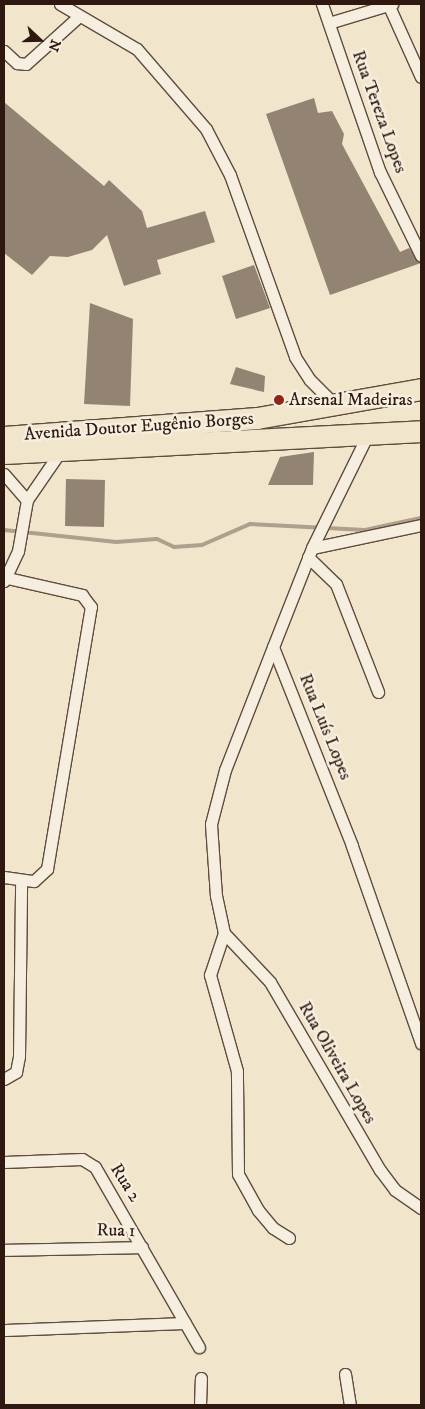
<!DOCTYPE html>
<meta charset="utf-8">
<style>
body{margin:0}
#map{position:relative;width:425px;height:1409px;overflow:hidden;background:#f1e5cc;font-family:"IM FELL DW Pica",serif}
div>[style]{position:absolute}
.stream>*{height:4px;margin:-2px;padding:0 2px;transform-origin:2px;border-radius:2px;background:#af9f8c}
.building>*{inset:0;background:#938372}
.roads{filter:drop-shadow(1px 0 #5f4b3f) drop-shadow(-1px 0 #5f4b3f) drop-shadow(0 1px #5f4b3f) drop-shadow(0 -1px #5f4b3f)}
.street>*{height:11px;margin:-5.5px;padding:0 5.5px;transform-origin:5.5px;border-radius:5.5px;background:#f6eede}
.highway>*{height:21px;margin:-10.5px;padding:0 10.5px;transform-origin:10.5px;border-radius:10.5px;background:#f1e5cc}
.dots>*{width:14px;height:14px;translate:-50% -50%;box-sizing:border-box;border:2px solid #f6eede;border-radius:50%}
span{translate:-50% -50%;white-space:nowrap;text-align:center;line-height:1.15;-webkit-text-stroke:5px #f6eede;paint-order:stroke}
.street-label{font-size:18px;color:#2e1810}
.poi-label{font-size:18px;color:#2e1810}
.left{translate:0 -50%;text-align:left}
.frame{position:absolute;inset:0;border:5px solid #2e1810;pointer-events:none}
.north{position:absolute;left:15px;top:15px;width:50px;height:50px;-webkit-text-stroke:4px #f6eede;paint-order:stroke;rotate:111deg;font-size:14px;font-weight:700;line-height:20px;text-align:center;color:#2e1810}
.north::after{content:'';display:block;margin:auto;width:18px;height:22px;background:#2e1810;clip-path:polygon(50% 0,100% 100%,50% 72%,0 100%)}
</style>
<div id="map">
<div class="stream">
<i style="left:4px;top:530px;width:113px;rotate:6.1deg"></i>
<i style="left:116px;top:542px;width:41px;rotate:-4.2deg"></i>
<i style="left:157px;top:539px;width:19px;rotate:25deg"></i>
<i style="left:174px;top:547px;width:28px;rotate:-4deg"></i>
<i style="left:202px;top:545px;width:52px;rotate:-23.6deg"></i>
<i style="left:250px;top:524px;width:115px;rotate:3deg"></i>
<i style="left:365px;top:530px;width:57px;rotate:-12.1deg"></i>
</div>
<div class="building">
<i style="clip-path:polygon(314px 98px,318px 113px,332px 111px,344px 134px,342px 144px,400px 252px,409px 248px,421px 263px,330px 295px,266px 114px)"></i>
<i style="clip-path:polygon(4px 102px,104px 186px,109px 180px,142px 211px,147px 228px,205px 211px,215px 242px,157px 260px,161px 274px,124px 286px,107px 235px,92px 250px,68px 257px,50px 256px,32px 275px,4px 253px)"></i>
<i style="clip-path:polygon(254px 265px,270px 308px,236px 319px,222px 276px)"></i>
<i style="clip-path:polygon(90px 303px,133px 319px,130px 406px,84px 404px)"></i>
<i style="clip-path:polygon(236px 367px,265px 376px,264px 392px,230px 384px)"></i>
<i style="clip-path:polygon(314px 452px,313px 485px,268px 485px,280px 457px)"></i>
<i style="clip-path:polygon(66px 479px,105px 480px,104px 527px,65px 526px)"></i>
</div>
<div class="roads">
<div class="street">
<i style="left:60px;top:4px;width:89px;rotate:30.3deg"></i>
<i style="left:137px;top:49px;width:106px;rotate:49.2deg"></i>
<i style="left:206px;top:129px;width:52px;rotate:62.4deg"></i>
<i style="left:230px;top:175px;width:193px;rotate:70.3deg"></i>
<i style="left:295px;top:357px;width:27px;rotate:57deg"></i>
<i style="left:310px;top:380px;width:35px;rotate:45deg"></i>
<i style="left:322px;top:4px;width:178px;rotate:71deg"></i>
<i style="left:380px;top:172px;width:93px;rotate:64deg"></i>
<i style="left:388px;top:4px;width:80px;rotate:65.7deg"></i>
<i style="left:329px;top:23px;width:66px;rotate:-16.8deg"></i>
<i style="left:4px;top:51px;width:18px;rotate:43deg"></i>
<i style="left:17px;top:63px;width:9px;rotate:6deg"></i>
<i style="left:26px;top:64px;width:70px;rotate:-42.1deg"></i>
<i style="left:369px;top:432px;width:129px;rotate:116.2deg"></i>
<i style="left:312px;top:548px;width:106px;rotate:111.5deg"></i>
<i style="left:273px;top:647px;width:214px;rotate:68.3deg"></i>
<i style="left:352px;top:846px;width:209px;rotate:70.7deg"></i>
<i style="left:4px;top:474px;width:35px;rotate:49deg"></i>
<i style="left:312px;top:548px;width:111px;rotate:-11.9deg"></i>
<i style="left:308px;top:557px;width:39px;rotate:44deg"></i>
<i style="left:336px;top:584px;width:116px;rotate:68.7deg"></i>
<i style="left:4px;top:581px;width:33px;rotate:-65deg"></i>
<i style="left:18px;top:551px;width:52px;rotate:-80deg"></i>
<i style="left:27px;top:500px;width:62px;rotate:-55.5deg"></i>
<i style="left:4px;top:877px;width:30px;rotate:8deg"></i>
<i style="left:34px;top:881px;width:18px;rotate:-43deg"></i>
<i style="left:47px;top:869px;width:266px;rotate:-80.5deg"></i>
<i style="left:91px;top:607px;width:15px;rotate:-127deg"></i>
<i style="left:82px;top:595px;width:76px;rotate:-167.1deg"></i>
<i style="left:224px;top:933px;width:38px;rotate:-102deg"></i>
<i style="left:216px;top:896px;width:72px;rotate:-94deg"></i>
<i style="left:211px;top:824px;width:56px;rotate:-75.5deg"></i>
<i style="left:225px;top:770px;width:132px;rotate:-68.7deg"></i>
<i style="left:4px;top:1079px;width:14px;rotate:-30deg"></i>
<i style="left:16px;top:1072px;width:16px;rotate:-79deg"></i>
<i style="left:19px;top:1056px;width:176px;rotate:-89.3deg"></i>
<i style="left:4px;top:1162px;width:78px;rotate:-2.2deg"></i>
<i style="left:82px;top:1159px;width:15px;rotate:32deg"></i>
<i style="left:95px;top:1167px;width:208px;rotate:60deg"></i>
<i style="left:289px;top:1238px;width:19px;rotate:-148deg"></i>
<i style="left:273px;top:1228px;width:23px;rotate:-130deg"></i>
<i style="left:258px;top:1210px;width:41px;rotate:-119.1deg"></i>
<i style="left:238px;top:1174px;width:103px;rotate:-90.6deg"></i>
<i style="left:237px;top:1071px;width:100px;rotate:-105.7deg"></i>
<i style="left:210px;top:975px;width:44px;rotate:-71.6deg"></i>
<i style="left:224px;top:933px;width:67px;rotate:46.8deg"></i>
<i style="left:270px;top:982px;width:218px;rotate:59.7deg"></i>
<i style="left:380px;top:1170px;width:25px;rotate:53deg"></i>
<i style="left:395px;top:1190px;width:32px;rotate:35deg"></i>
<i style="left:4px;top:1250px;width:138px;rotate:-1.2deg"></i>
<i style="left:4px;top:1330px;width:181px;rotate:-2.2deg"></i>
<i style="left:345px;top:1374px;width:31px;rotate:81deg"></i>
<i style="left:200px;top:1405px;width:27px;rotate:-88deg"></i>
</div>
<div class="highway">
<i style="left:4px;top:437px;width:254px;rotate:-4.3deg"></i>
<i style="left:257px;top:418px;width:167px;rotate:-10deg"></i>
<i style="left:4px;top:453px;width:418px;rotate:-3deg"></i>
</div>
</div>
<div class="dots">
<i style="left:279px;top:400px;background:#8f2418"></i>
</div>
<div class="street-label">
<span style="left:379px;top:112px;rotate:70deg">Rua Tereza Lopes</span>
<span style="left:139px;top:427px;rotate:-4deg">Avenida Doutor Eugênio Borges</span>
<span style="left:325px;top:727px;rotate:68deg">Rua Luís Lopes</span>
<span style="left:337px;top:1063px;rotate:60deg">Rua Oliveira Lopes</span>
<span style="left:125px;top:1183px;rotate:58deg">Rua 2</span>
<span style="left:116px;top:1231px;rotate:1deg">Rua 1</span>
</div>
<div class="poi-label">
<span class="left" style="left:289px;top:400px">Arsenal Madeiras</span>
</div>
<div class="frame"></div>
<div class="north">N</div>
</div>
